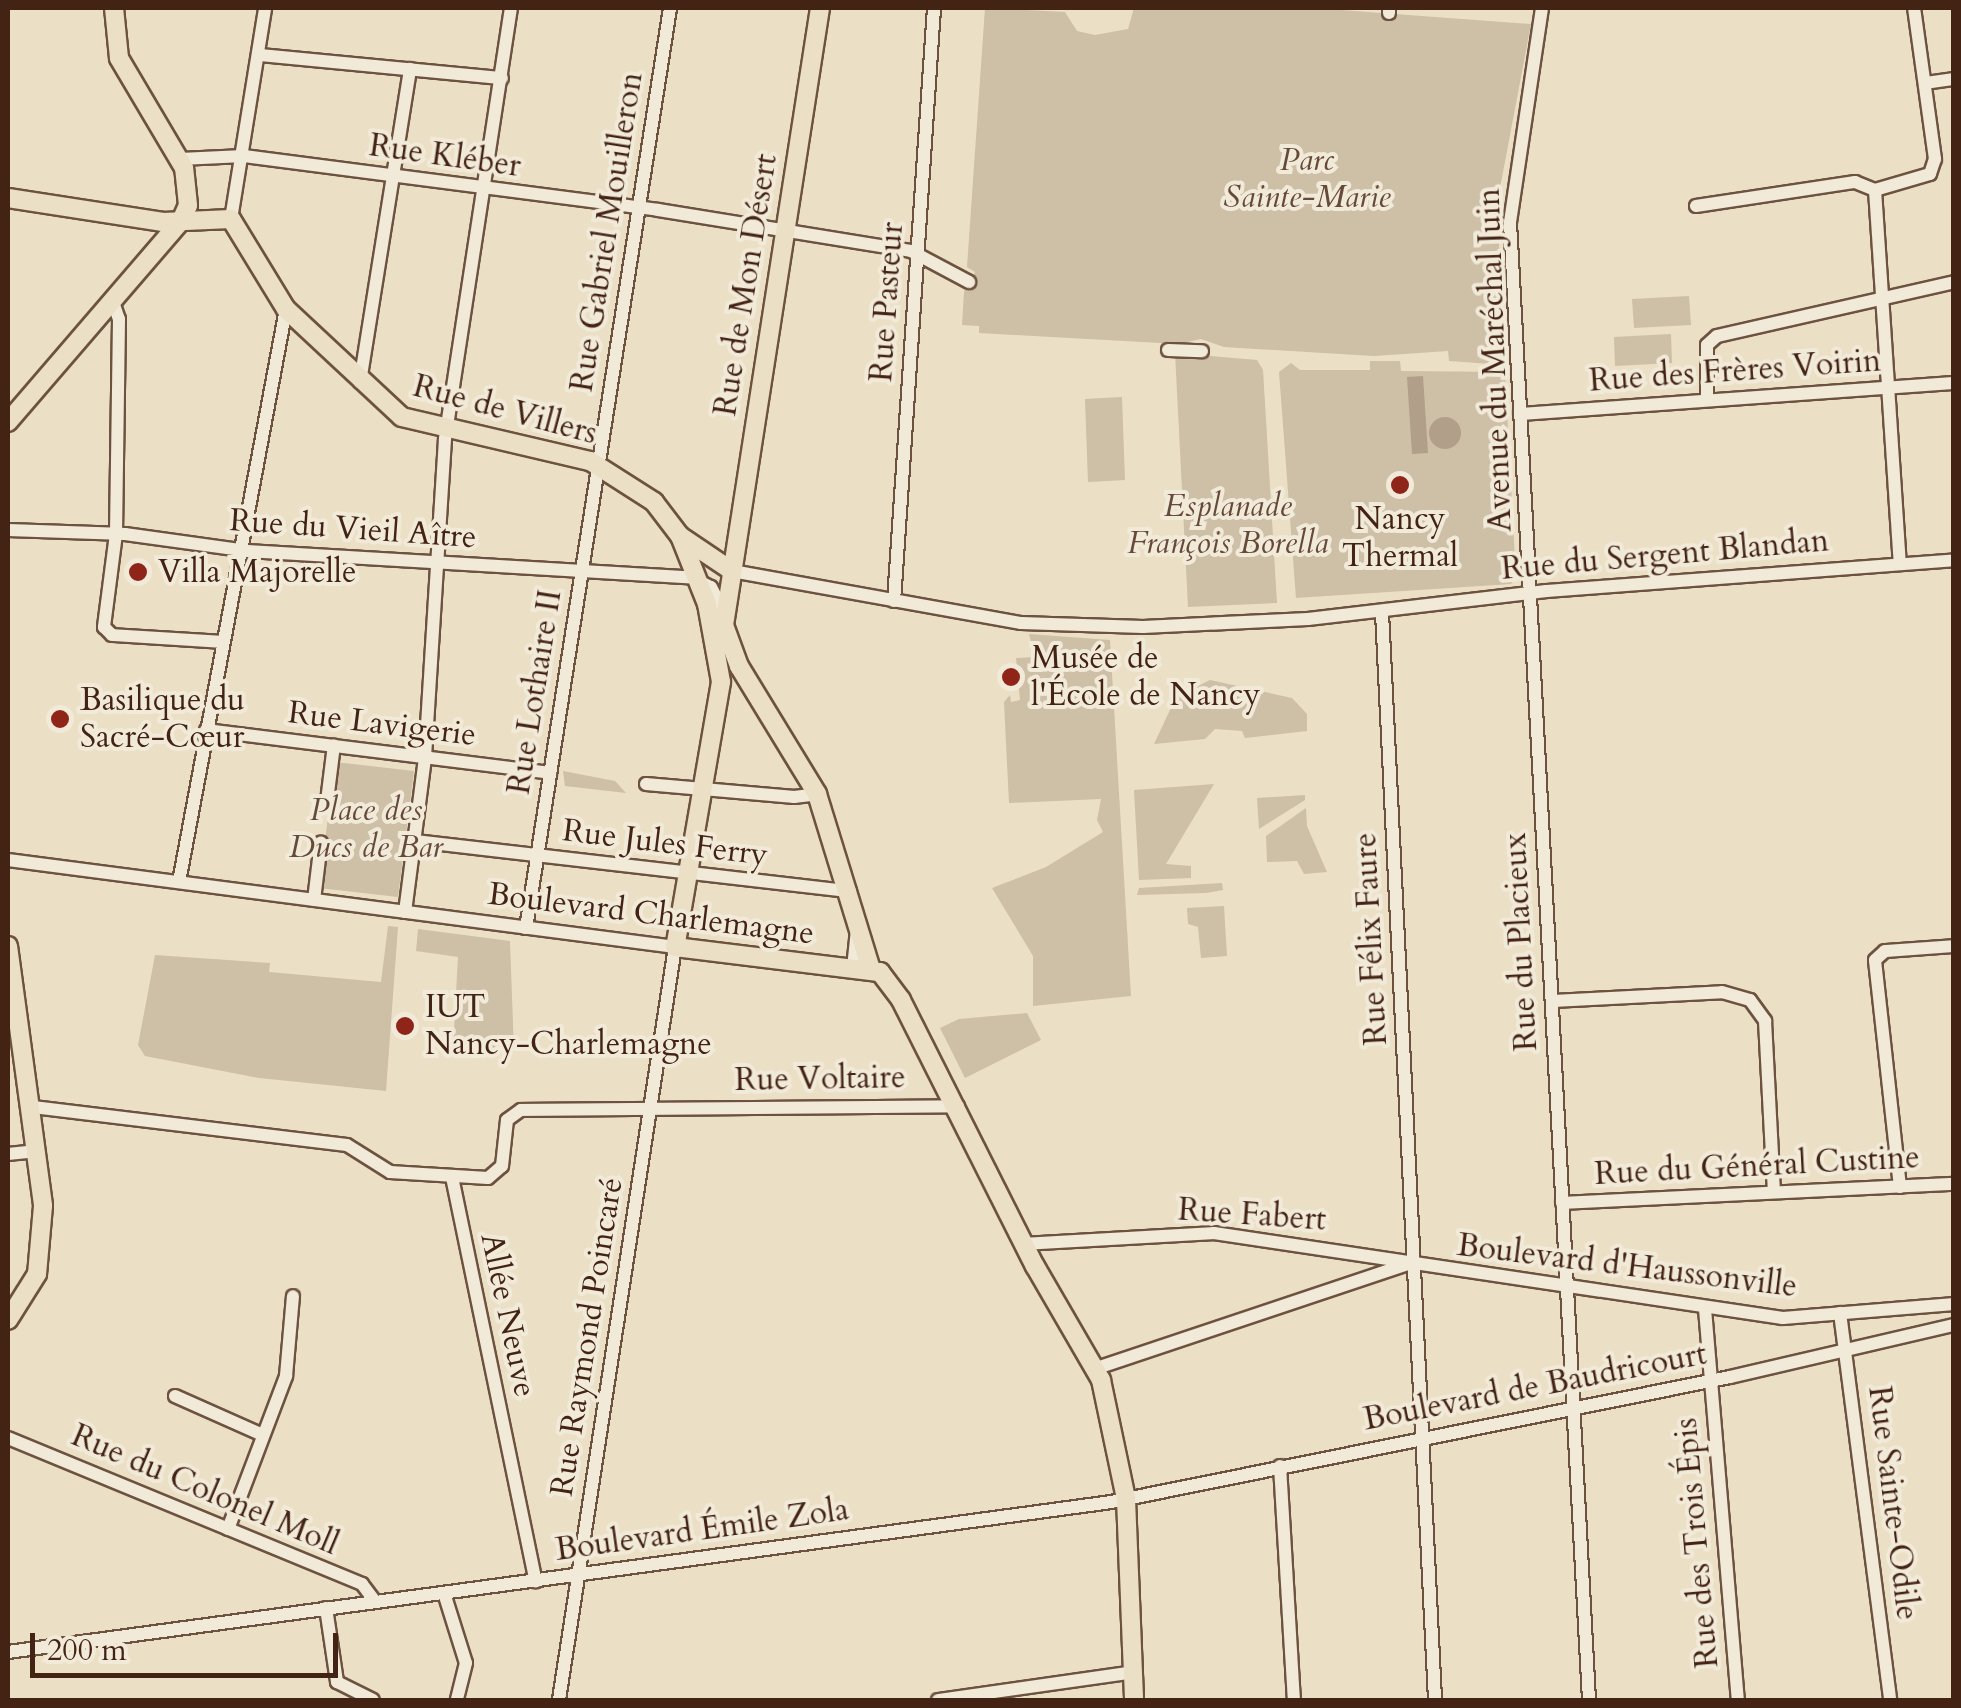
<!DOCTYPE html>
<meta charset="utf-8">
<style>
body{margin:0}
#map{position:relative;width:1961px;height:1708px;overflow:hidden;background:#ebdfc5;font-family:Cardo,serif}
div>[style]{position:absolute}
.green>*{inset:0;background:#cebfa7}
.water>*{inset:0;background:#b29f89}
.round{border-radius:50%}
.roads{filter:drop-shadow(2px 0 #6d5240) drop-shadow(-2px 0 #6d5240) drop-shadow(0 2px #6d5240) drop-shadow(0 -2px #6d5240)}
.minor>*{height:12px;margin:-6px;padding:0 6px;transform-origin:6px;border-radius:6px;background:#f2ead9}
.major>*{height:18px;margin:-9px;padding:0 9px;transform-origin:9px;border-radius:9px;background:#ebdfc5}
.dots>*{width:28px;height:28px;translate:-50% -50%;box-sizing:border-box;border:5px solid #f2ead9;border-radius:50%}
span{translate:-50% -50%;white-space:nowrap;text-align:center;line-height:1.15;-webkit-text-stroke:8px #f2ead9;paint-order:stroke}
.street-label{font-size:32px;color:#432314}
.park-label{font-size:32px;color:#664a39;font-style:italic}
.poi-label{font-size:32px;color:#432314}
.left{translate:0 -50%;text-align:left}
.frame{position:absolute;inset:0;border:10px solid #432314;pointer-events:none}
.scale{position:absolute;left:30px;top:1633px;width:308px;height:45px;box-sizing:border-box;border:5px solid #432314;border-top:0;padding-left:12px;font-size:30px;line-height:35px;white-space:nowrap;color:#432314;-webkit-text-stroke:8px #f2ead9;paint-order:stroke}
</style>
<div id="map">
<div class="green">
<i style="clip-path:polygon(985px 8px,1065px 12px,1077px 31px,1095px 35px,1128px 29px,1134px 8px,1314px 8px,1531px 24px,1497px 204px,1505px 365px,1449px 361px,1448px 351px,1374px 356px,1224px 347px,1201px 339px,1178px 344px,979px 333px,979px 326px,962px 325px,964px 292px,975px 272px,967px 267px)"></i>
<i style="clip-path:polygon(1689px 296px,1691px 325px,1634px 328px,1632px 299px)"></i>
<i style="clip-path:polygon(1671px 334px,1672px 363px,1615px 366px,1614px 337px)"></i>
<i style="clip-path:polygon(1175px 353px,1257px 360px,1263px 370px,1277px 603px,1188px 607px)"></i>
<i style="clip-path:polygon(1370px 361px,1400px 361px,1401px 371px,1505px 372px,1516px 578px,1511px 584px,1296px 598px,1279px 372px,1291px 363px,1300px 370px,1370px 370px)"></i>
<i style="clip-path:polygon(1122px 397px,1125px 480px,1088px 482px,1085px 399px)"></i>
<i style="clip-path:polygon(1029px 634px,1110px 640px,1131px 996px,1033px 1006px,1033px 956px,992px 888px,1046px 867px,1103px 832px,1097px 820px,1101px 799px,1009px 803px,1004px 702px,1010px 695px,1011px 702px,1020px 700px,1016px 658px,1035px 657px)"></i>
<i style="clip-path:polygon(1210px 680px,1292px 698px,1307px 714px,1307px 731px,1245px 738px,1242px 731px,1215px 729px,1205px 739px,1154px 744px,1176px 697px)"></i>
<i style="clip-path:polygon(335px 762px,414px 771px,398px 897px,319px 888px)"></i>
<i style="clip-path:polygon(563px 771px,615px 781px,626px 793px,565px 786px)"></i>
<i style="clip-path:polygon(1214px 784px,1166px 864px,1191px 866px,1191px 878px,1139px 880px,1134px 790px)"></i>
<i style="clip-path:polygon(1305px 795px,1305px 800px,1259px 829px,1257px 798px)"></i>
<i style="clip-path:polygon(1306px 808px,1307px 826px,1327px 872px,1304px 874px,1297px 861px,1267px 862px,1266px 836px)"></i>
<i style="clip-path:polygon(1222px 883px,1223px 890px,1206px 893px,1137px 895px,1139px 888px)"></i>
<i style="clip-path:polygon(1224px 906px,1227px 956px,1201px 958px,1198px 927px,1188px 924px,1187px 908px)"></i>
<i style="clip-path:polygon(388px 926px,398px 927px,386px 1091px,259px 1078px,145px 1056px,138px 1045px,155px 955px,270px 963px,269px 972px,381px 982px)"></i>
<i style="clip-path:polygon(418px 929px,510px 941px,514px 1052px,453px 1049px,458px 957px,416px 951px)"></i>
<i style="clip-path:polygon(1027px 1013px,1041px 1040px,965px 1078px,940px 1028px,959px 1019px)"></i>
</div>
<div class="water">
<i style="clip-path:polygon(1423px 376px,1428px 453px,1412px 454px,1407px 377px)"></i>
<i class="round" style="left:1429px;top:417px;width:32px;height:32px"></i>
</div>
<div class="roads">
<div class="minor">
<i style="left:1542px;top:8px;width:216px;rotate:98.5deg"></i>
<i style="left:1510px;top:222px;width:1480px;rotate:86.94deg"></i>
<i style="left:1389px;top:13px;width:5px;rotate:-90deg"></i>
<i style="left:261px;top:55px;width:242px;rotate:5.5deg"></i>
<i style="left:1925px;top:83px;width:29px;rotate:-8deg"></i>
<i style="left:180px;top:159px;width:64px;rotate:-2.7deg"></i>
<i style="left:244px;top:156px;width:418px;rotate:7.4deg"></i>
<i style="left:658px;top:210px;width:256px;rotate:9.2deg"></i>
<i style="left:911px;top:251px;width:66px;rotate:28.1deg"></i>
<i style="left:1875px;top:190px;width:374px;rotate:86.2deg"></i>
<i style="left:1696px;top:206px;width:161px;rotate:-8.6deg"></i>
<i style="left:1855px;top:182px;width:22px;rotate:22deg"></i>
<i style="left:1875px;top:190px;width:57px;rotate:-16.2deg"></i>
<i style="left:1930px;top:174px;width:16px;rotate:-72deg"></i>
<i style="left:1935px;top:159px;width:152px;rotate:-97.9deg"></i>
<i style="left:231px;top:219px;width:214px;rotate:-80.8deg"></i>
<i style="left:112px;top:299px;width:21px;rotate:71deg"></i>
<i style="left:119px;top:319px;width:215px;rotate:90.8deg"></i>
<i style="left:116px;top:534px;width:94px;rotate:97.4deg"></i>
<i style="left:104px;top:627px;width:11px;rotate:45deg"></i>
<i style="left:112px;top:635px;width:110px;rotate:3.6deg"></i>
<i style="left:1168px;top:350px;width:34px;rotate:2deg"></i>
<i style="left:360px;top:382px;width:317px;rotate:-80.9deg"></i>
<i style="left:1707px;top:400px;width:55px;rotate:-90deg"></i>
<i style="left:1707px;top:345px;width:13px;rotate:-42deg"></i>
<i style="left:1717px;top:336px;width:243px;rotate:-12.8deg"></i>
<i style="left:1520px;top:414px;width:435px;rotate:-4.1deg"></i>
<i style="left:8px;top:530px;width:117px;rotate:2deg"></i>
<i style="left:125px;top:534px;width:123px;rotate:7.9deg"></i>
<i style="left:247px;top:551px;width:445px;rotate:3.4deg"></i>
<i style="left:691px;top:577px;width:22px;rotate:27deg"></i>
<i style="left:711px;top:587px;width:31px;rotate:63deg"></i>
<i style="left:732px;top:571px;width:294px;rotate:10.2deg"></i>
<i style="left:1021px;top:623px;width:122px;rotate:1.9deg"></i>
<i style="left:1143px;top:627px;width:165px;rotate:-2.8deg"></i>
<i style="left:1308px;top:619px;width:240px;rotate:-6.7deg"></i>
<i style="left:1546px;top:591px;width:409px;rotate:-4.3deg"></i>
<i style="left:894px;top:601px;width:594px;rotate:-86.14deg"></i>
<i style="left:1382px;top:612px;width:1089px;rotate:87.21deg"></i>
<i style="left:206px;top:730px;width:347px;rotate:7.1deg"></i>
<i style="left:646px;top:784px;width:149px;rotate:5deg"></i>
<i style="left:794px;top:797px;width:23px;rotate:-7deg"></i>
<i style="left:327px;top:801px;width:56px;rotate:-82.9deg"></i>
<i style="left:415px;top:841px;width:438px;rotate:6.6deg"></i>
<i style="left:8px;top:860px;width:673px;rotate:7.43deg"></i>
<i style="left:675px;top:947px;width:762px;rotate:98.76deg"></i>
<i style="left:179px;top:882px;width:583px;rotate:-79.42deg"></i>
<i style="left:314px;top:900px;width:58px;rotate:-83.1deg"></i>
<i style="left:405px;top:912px;width:156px;rotate:-82.6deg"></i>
<i style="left:425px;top:757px;width:319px;rotate:-86.4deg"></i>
<i style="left:445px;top:439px;width:436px;rotate:-81.3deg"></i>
<i style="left:526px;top:928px;width:931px;rotate:-81.1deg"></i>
<i style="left:853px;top:968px;width:37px;rotate:-84deg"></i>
<i style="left:1553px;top:1001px;width:169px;rotate:-3deg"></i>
<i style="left:1722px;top:992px;width:29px;rotate:16deg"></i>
<i style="left:1750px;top:1000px;width:26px;rotate:54deg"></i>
<i style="left:1765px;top:1021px;width:171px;rotate:87deg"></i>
<i style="left:33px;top:1107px;width:316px;rotate:6.9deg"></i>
<i style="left:347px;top:1145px;width:51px;rotate:32.1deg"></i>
<i style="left:390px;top:1172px;width:98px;rotate:3.5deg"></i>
<i style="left:488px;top:1178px;width:18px;rotate:-41deg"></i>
<i style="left:502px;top:1166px;width:46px;rotate:-83.8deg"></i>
<i style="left:507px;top:1120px;width:17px;rotate:-36deg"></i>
<i style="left:521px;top:1110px;width:437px;rotate:-0.5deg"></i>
<i style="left:8px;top:1154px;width:29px;rotate:-6deg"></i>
<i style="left:452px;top:1177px;width:413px;rotate:78.3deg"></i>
<i style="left:1900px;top:1187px;width:228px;rotate:-96.3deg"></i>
<i style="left:1875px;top:960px;width:13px;rotate:-42deg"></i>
<i style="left:1885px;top:951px;width:69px;rotate:-4.1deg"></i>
<i style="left:1562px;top:1203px;width:392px;rotate:-2.8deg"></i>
<i style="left:1024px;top:1244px;width:190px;rotate:-3.3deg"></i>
<i style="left:1214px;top:1233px;width:575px;rotate:8.5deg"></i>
<i style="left:1783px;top:1318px;width:172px;rotate:-4.7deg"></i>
<i style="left:1705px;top:1309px;width:392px;rotate:85.2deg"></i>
<i style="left:1840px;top:1313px;width:390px;rotate:82.6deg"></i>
<i style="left:1097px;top:1368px;width:334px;rotate:-18.5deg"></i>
<i style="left:175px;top:1396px;width:96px;rotate:23.9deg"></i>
<i style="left:8px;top:1438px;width:383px;rotate:22.4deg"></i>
<i style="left:362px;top:1584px;width:21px;rotate:53deg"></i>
<i style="left:1280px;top:1466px;width:234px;rotate:86.6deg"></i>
<i style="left:228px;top:1529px;width:164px;rotate:-69.2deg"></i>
<i style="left:286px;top:1376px;width:80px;rotate:-85deg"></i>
<i style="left:444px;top:1593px;width:73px;rotate:72.6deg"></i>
<i style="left:466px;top:1663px;width:38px;rotate:104deg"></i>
<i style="left:326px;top:1608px;width:75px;rotate:81.5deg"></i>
<i style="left:337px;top:1682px;width:40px;rotate:26.6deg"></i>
<i style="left:8px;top:1652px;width:1113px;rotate:-7.74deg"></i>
<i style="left:1111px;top:1502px;width:631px;rotate:-11.42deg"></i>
<i style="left:1730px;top:1377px;width:230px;rotate:-13.1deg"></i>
<i style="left:938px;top:1700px;width:198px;rotate:-8.1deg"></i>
</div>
<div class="major">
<i style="left:820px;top:8px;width:624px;rotate:98.84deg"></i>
<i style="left:724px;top:625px;width:44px;rotate:69.9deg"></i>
<i style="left:739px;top:666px;width:150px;rotate:58.6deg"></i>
<i style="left:817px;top:794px;width:184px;rotate:72.9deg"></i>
<i style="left:8px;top:198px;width:157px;rotate:8.8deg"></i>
<i style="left:163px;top:222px;width:68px;rotate:-2.5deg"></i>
<i style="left:231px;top:219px;width:105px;rotate:58.6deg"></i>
<i style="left:286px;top:309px;width:158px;rotate:43deg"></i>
<i style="left:402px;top:417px;width:193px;rotate:13.2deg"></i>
<i style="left:590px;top:461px;width:76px;rotate:32.6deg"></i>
<i style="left:654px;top:502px;width:43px;rotate:52.6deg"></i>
<i style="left:680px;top:536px;width:63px;rotate:33.9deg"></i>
<i style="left:8px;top:422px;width:265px;rotate:-49.3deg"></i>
<i style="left:181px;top:221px;width:17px;rotate:-66deg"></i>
<i style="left:188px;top:205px;width:37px;rotate:-96deg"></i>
<i style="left:184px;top:168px;width:128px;rotate:-120.6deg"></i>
<i style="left:119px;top:58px;width:50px;rotate:-95.7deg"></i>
<i style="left:680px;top:536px;width:73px;rotate:68.3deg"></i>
<i style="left:707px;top:604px;width:79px;rotate:79.8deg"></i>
<i style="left:721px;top:682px;width:269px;rotate:99.8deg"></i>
<i style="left:675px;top:947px;width:207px;rotate:7deg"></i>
<i style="left:880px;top:972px;width:35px;rotate:53deg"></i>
<i style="left:901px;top:1000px;width:298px;rotate:63.3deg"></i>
<i style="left:1035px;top:1266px;width:132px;rotate:59.9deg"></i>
<i style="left:1101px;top:1380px;width:122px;rotate:78.1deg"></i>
<i style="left:1126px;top:1499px;width:201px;rotate:87.7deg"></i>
<i style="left:8px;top:946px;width:262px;rotate:82.3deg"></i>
<i style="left:43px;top:1206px;width:68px;rotate:95deg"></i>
<i style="left:37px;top:1274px;width:54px;rotate:122.2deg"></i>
</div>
</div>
<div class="dots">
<i style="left:1400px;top:485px;background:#8f2418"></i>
<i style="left:138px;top:572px;background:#8f2418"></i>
<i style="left:1011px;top:677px;background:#8f2418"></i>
<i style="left:60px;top:719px;background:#8f2418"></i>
<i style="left:405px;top:1026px;background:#8f2418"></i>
</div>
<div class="street-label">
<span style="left:445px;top:156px;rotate:8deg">Rue Kléber</span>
<span style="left:607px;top:232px;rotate:-81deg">Rue Gabriel Mouilleron</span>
<span style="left:746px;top:285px;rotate:-81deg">Rue de Mon Désert</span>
<span style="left:887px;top:302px;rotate:-86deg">Rue Pasteur</span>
<span style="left:1495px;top:360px;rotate:-92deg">Avenue du Maréchal Juin</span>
<span style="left:1735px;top:371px;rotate:-4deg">Rue des Frères Voirin</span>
<span style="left:505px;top:410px;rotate:15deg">Rue de Villers</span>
<span style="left:353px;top:529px;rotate:4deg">Rue du Vieil Aître</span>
<span style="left:1665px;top:555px;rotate:-5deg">Rue du Sergent Blandan</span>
<span style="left:535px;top:692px;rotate:-81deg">Rue Lothaire II</span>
<span style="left:382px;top:724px;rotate:7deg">Rue Lavigerie</span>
<span style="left:665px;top:843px;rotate:7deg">Rue Jules Ferry</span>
<span style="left:651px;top:914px;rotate:7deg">Boulevard Charlemagne</span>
<span style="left:1371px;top:939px;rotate:-93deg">Rue Félix Faure</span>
<span style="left:1521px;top:942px;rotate:-93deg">Rue du Placieux</span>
<span style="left:820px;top:1079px;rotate:-1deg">Rue Voltaire</span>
<span style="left:1757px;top:1166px;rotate:-3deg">Rue du Général Custine</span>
<span style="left:1252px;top:1215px;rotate:4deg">Rue Fabert</span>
<span style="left:1627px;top:1266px;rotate:7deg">Boulevard d'Haussonville</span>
<span style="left:508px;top:1315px;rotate:78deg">Allée Neuve</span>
<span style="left:587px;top:1337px;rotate:-81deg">Rue Raymond Poincaré</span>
<span style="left:1535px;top:1387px;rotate:-11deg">Boulevard de Baudricourt</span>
<span style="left:205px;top:1490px;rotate:23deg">Rue du Colonel Moll</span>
<span style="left:1893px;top:1503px;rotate:83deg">Rue Sainte-Odile</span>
<span style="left:702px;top:1530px;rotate:-8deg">Boulevard Émile Zola</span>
<span style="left:1697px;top:1543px;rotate:-95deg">Rue des Trois Épis</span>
</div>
<div class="park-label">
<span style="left:1307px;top:179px">Parc<br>Sainte-Marie</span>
<span style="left:1228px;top:525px">Esplanade<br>François Borella</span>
<span style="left:366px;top:829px">Place des<br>Ducs de Bar</span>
</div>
<div class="poi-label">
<span style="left:1400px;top:538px">Nancy<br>Thermal</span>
<span class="left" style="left:158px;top:572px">Villa Majorelle</span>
<span class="left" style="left:1031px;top:677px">Musée de<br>l'École de Nancy</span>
<span class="left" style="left:80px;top:719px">Basilique du<br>Sacré-Cœur</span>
<span class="left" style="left:425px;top:1026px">IUT<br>Nancy-Charlemagne</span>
</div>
<div class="frame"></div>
<div class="scale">200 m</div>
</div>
